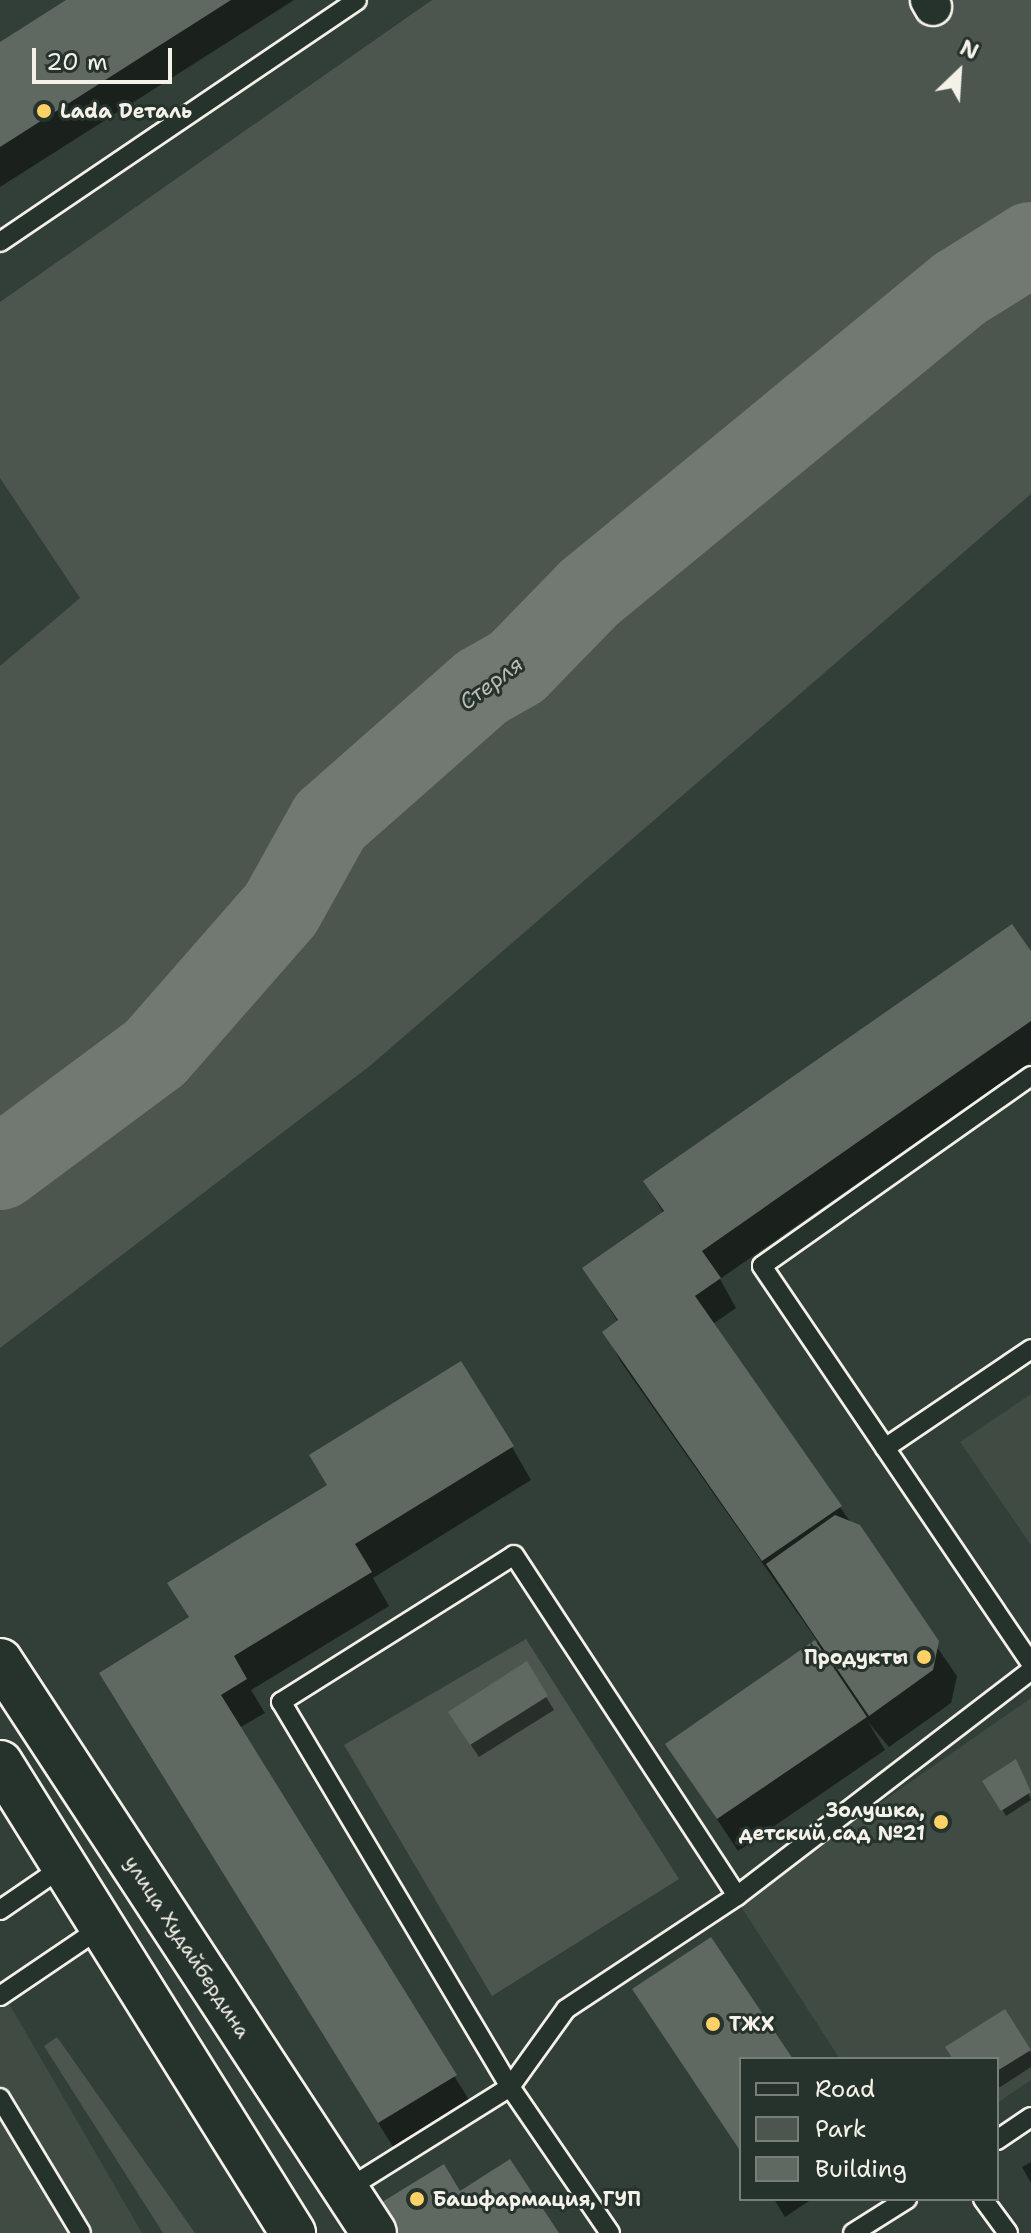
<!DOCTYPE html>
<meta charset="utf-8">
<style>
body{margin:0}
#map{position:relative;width:1031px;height:2233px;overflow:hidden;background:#323e38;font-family:"Shantell Sans",sans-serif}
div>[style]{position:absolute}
.built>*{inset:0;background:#404b44}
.green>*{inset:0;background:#4c564f}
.shadow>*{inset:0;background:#0007}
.river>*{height:84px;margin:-42px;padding:0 42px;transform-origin:42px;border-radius:42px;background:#727972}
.building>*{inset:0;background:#5f6861}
.roads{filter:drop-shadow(2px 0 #f4f1e8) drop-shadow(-2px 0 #f4f1e8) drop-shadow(0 2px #f4f1e8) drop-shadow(0 -2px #f4f1e8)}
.lane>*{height:18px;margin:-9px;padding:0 9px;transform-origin:9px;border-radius:9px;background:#26332d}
.street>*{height:36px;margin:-18px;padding:0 18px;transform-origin:18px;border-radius:18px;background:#26332d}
.primary>*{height:44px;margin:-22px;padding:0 22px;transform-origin:22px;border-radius:22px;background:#26332d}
.dots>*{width:22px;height:22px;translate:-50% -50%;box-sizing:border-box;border:4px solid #26332d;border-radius:50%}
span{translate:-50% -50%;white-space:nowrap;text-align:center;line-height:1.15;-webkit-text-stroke:6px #26332d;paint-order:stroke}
.poi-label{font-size:20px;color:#f4f1e8;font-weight:700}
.left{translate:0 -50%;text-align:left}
.right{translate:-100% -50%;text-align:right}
.street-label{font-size:20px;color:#f4f1e8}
.water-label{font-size:22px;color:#babbb3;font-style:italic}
.legend{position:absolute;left:739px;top:2057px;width:260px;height:144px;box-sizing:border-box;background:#26332d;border:2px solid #787f78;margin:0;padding:10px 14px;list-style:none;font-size:24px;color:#f4f1e8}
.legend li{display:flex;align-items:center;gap:16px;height:40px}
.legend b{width:40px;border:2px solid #787f78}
.north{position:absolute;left:919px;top:32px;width:80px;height:80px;-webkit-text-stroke:6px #26332d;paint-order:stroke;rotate:25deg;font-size:22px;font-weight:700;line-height:32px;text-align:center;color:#f4f1e8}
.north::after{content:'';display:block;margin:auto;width:28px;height:36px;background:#f4f1e8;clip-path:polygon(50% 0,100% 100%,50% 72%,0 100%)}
.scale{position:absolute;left:32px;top:48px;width:140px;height:36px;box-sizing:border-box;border:4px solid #f4f1e8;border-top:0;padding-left:10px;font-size:24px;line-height:28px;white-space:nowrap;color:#f4f1e8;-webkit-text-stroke:6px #26332d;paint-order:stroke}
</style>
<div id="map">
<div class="built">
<i style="clip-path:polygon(1031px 1394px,1031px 1545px,960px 1442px)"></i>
<i style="clip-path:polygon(1031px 1698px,1031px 2080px,997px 2103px,997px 2059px,840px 2059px,738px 1902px)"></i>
<i style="clip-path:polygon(0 1988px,142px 2233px,0 2233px)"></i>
</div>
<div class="green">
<i style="clip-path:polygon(432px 0,1031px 0,1031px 219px,944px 275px,612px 542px,314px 804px,268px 903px,148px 1047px,0 1152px,0 666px,80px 598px,0 478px,0 302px)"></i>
<i style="clip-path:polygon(1031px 273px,1031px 494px,371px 1065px,0 1348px,0 1189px,167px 1070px,298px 926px,343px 836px,528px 690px,605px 614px)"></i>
<i style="clip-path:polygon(526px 1639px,679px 1879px,492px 1996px,344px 1745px)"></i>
<i style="clip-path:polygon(57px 2037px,195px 2233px,163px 2233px,44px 2046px)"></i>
</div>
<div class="shadow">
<i style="clip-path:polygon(70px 0,294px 0,0 187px,0 44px)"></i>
<i style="clip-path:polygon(1031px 955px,1031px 1062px,720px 1279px,736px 1308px,713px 1324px,957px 1676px,951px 1703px,889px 1747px,868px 1722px,885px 1750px,738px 1851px,668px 1745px,818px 1642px,621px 1362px,605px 1332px,618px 1322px,584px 1269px,664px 1214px,645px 1182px)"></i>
<i style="clip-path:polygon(512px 1447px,531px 1480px,373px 1578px,389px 1606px,251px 1690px,265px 1713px,239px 1728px,474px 2108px,398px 2155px,101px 1673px)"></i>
<i style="clip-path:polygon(526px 1664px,554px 1710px,479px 1757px,458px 1726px)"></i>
<i style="clip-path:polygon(1016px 1762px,1031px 1800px,1006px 1816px,985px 1781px)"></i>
<i style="clip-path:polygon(1005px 2012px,1031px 2053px,1031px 2067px,997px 2089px,997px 2059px,955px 2059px)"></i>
<i style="clip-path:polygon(1031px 2162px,1031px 2183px,1022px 2167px)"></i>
<i style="clip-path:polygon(774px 2199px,812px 2199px,785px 2217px)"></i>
</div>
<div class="river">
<i style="left:0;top:1168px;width:193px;rotate:-36.6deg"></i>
<i style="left:155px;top:1053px;width:191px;rotate:-48.8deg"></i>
<i style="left:281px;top:909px;width:101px;rotate:-60.9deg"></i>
<i style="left:330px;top:821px;width:203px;rotate:-41.4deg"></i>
<i style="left:482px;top:687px;width:40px;rotate:-29.7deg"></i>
<i style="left:517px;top:667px;width:103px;rotate:-45.8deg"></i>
<i style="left:589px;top:593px;width:479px;rotate:-39.4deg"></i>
<i style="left:959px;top:289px;width:85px;rotate:-32deg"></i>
</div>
<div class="building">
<i style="clip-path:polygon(66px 0,231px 0,0 147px,0 42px)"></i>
<i style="clip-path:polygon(1012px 924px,1031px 951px,1031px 1021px,702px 1251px,721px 1278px,695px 1296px,842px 1506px,762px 1561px,602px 1332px,618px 1320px,582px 1268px,664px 1211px,643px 1181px)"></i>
<i style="clip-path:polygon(461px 1361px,514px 1446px,355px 1544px,372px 1572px,234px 1656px,247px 1679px,221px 1695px,457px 2075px,378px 2123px,99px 1673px,189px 1617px,167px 1583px,327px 1485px,309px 1455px)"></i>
<i style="clip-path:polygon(835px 1515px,860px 1525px,939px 1641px,933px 1670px,869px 1716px,766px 1564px)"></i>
<i style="clip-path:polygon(815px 1640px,867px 1717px,717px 1819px,665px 1744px)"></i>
<i style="clip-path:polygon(527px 1661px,548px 1696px,470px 1745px,448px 1712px)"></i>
<i style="clip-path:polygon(1016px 1759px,1031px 1792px,1001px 1811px,982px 1781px)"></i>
<i style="clip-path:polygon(711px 1937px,793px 2059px,741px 2059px,741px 2152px,632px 1989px)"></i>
<i style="clip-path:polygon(1005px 2009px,1031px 2050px,997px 2071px,997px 2059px,953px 2059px,945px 2047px)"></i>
<i style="clip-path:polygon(510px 2159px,559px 2233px,389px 2233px,374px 2207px,444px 2164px,460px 2191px)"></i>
</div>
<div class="roads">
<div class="lane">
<i style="left:0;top:242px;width:431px;rotate:-34.1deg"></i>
<i style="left:1031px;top:1076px;width:329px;rotate:144.8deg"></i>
<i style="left:762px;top:1266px;width:480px;rotate:55.9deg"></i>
<i style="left:885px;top:1448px;width:176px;rotate:-34.1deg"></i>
<i style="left:0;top:1910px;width:78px;rotate:-34.5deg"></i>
<i style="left:0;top:1996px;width:123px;rotate:-34.1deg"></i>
<i style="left:0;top:2098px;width:157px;rotate:59deg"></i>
<i style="left:997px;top:2140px;width:41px;rotate:-34.1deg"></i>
<i style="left:347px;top:2189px;width:192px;rotate:-32deg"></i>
<i style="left:510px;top:2087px;width:96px;rotate:-54.3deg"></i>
<i style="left:566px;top:2009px;width:205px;rotate:-33.5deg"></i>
<i style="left:737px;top:1896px;width:371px;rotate:-37.5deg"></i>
<i style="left:983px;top:2199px;width:42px;rotate:53.7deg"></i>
<i style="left:610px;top:2233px;width:177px;rotate:-124.4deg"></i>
<i style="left:510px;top:2087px;width:448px;rotate:-120.7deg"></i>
<i style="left:281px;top:1702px;width:275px;rotate:-32.2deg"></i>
<i style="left:514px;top:1555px;width:407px;rotate:56.8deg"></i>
<i style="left:853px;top:2233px;width:64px;rotate:-32.2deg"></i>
</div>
<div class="street">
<i style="left:929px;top:0;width:8px;rotate:60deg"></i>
</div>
<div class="primary">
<i style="left:0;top:1661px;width:683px;rotate:56.82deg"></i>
<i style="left:0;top:1763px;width:554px;rotate:58.06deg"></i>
</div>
</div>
<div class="dots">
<i style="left:44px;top:111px;background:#ffd166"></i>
<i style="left:924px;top:1657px;background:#ffd166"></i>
<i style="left:941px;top:1822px;background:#ffd166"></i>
<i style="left:713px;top:2024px;background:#ffd166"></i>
<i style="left:417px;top:2199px;background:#ffd166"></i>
</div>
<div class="poi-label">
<span class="left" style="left:60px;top:111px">Lada Dеталь</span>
<span class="right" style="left:908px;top:1657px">Продукты</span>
<span class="right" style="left:925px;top:1822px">Золушка,<br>детский сад №21</span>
<span class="left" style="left:729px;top:2024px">ТЖХ</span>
<span class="left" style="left:433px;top:2199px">Башфармация, ГУП</span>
</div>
<div class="street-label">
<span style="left:187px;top:1947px;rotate:57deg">улица Худайбердина</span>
</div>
<div class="water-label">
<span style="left:491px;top:683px;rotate:-37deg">Стерля</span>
</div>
<ul class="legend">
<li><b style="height:10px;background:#26332d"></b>Road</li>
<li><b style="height:22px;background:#4c564f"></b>Park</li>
<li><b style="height:22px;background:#5f6861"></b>Building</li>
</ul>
<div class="north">N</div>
<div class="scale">20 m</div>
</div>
